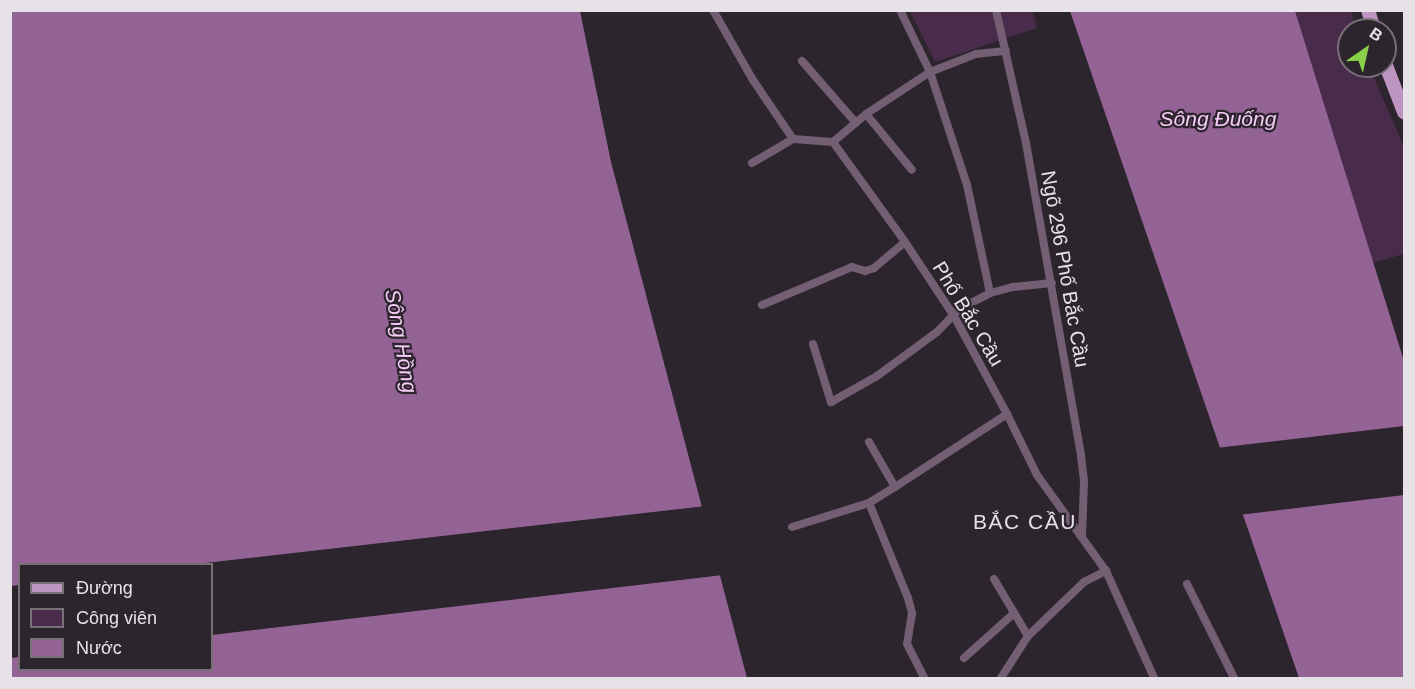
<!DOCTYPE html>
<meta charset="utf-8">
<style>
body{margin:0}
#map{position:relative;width:1415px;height:689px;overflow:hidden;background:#2d252d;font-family:Helvetica,sans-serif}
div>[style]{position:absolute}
.green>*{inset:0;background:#492b4b}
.water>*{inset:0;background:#926394}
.pier>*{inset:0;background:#2d252d}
.street>*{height:8px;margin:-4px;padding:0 4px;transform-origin:4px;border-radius:4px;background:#735e74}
.primary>*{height:14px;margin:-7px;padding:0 7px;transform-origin:7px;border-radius:7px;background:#be94c0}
span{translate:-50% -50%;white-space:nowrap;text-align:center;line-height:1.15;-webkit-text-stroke:4.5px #2d252d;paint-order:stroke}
.street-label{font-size:20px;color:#e7e2e7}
.water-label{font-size:21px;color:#f6cdf8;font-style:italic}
.neighbourhood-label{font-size:21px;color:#e8dee9;letter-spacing:1.5px}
.frame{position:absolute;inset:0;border:12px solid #e7e2e7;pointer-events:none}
.legend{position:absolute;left:18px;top:563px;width:195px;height:108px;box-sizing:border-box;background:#2d252d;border:2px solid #777177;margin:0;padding:8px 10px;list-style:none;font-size:18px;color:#e7e2e7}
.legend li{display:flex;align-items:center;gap:12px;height:30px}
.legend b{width:30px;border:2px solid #777177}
.north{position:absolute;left:1337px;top:18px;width:60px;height:60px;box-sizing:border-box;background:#2d252d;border:2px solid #777177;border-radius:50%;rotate:34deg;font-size:16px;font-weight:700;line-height:24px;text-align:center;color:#e7e2e7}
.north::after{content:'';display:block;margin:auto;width:21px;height:27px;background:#89cf48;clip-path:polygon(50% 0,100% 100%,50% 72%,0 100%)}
</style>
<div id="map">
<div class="green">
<i style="clip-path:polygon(910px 11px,1033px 11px,1037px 28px,935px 62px)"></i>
<i style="clip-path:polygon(1295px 11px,1351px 11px,1356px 30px,1349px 30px,1349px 66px,1369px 66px,1404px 147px,1404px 254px,1372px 263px)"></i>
</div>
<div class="water">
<i style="clip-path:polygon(evenodd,10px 11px,580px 11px,611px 162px,747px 678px,11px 678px,10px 11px,20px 564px,212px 564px,212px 670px,20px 670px,20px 564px)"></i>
<i style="clip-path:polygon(1070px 11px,1295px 11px,1404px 361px,1404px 678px,1299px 678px)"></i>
</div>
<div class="pier">
<i style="clip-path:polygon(1404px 426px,1404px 495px,1239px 515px,1216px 448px)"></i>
<i style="clip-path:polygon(706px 506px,723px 575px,212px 635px,212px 564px,196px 564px)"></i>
<i style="clip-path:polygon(19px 585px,19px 657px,11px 658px,11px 586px)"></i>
</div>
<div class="street">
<i style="left:713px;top:10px;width:81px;rotate:60.3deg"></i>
<i style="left:753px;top:80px;width:71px;rotate:55.9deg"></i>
<i style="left:793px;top:139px;width:40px;rotate:4.3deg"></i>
<i style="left:833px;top:142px;width:123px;rotate:54.2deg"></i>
<i style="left:905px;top:242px;width:89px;rotate:56.5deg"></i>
<i style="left:954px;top:316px;width:111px;rotate:61.6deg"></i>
<i style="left:1007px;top:414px;width:68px;rotate:63.8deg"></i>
<i style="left:1037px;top:475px;width:118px;rotate:54.3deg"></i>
<i style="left:1106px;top:571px;width:117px;rotate:65.8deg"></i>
<i style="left:996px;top:10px;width:136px;rotate:77.3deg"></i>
<i style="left:1026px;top:143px;width:318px;rotate:80deg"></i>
<i style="left:1081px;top:456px;width:26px;rotate:83deg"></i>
<i style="left:1084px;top:482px;width:54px;rotate:92.1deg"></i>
<i style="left:802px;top:61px;width:82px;rotate:48.9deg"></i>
<i style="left:866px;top:114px;width:72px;rotate:50.6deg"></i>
<i style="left:833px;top:142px;width:43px;rotate:-40.3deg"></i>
<i style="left:866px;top:114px;width:77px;rotate:-33.3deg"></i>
<i style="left:930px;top:72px;width:69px;rotate:-115.8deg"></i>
<i style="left:752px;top:163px;width:48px;rotate:-30.3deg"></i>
<i style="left:990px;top:293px;width:110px;rotate:-102deg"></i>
<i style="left:967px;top:185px;width:119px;rotate:-108.1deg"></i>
<i style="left:930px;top:72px;width:49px;rotate:-21.4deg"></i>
<i style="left:976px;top:54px;width:30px;rotate:-6deg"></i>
<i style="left:762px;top:305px;width:98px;rotate:-22.9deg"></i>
<i style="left:852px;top:267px;width:14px;rotate:17deg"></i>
<i style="left:865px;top:271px;width:9px;rotate:-18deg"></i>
<i style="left:874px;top:268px;width:40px;rotate:-40deg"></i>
<i style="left:813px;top:344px;width:61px;rotate:72.8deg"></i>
<i style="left:831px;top:402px;width:53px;rotate:-29.5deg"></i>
<i style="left:877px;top:376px;width:74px;rotate:-36.3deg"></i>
<i style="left:937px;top:332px;width:30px;rotate:-46deg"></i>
<i style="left:958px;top:310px;width:36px;rotate:-28deg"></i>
<i style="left:990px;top:293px;width:24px;rotate:-15deg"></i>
<i style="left:1013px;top:287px;width:39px;rotate:-6deg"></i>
<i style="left:869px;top:442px;width:52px;rotate:60deg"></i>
<i style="left:895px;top:487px;width:134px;rotate:-33.1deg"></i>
<i style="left:869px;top:503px;width:103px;rotate:67.7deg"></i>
<i style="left:908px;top:598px;width:16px;rotate:75deg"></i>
<i style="left:912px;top:613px;width:31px;rotate:99deg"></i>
<i style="left:907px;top:644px;width:38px;rotate:63deg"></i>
<i style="left:792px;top:527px;width:81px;rotate:-17.3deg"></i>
<i style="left:869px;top:503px;width:31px;rotate:-32deg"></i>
<i style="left:994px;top:579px;width:66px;rotate:59.2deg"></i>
<i style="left:1187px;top:584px;width:105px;rotate:63.4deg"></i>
<i style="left:964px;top:658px;width:66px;rotate:-41.9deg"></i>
<i style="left:1001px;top:678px;width:50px;rotate:-57.3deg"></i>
<i style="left:1028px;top:636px;width:78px;rotate:-44deg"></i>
<i style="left:1084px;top:582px;width:25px;rotate:-27deg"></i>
</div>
<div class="primary">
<i style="left:1368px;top:10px;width:21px;rotate:73deg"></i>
<i style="left:1385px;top:63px;width:53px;rotate:68.8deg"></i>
</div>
<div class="street-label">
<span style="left:1065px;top:269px;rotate:80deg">Ngõ 296 Phố Bắc Cầu</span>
<span style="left:968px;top:314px;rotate:59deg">Phố Bắc Cầu</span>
</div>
<div class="water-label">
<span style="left:1218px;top:119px">Sông Đuống</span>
<span style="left:401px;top:341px;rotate:80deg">Sông Hồng</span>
</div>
<div class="neighbourhood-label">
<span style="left:1025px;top:522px">BẮC CẦU</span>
</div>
<div class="frame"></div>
<ul class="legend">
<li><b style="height:8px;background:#be94c0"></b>Đường</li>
<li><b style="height:16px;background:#492b4b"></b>Công viên</li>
<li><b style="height:16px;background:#926394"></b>Nước</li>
</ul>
<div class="north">B</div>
</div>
